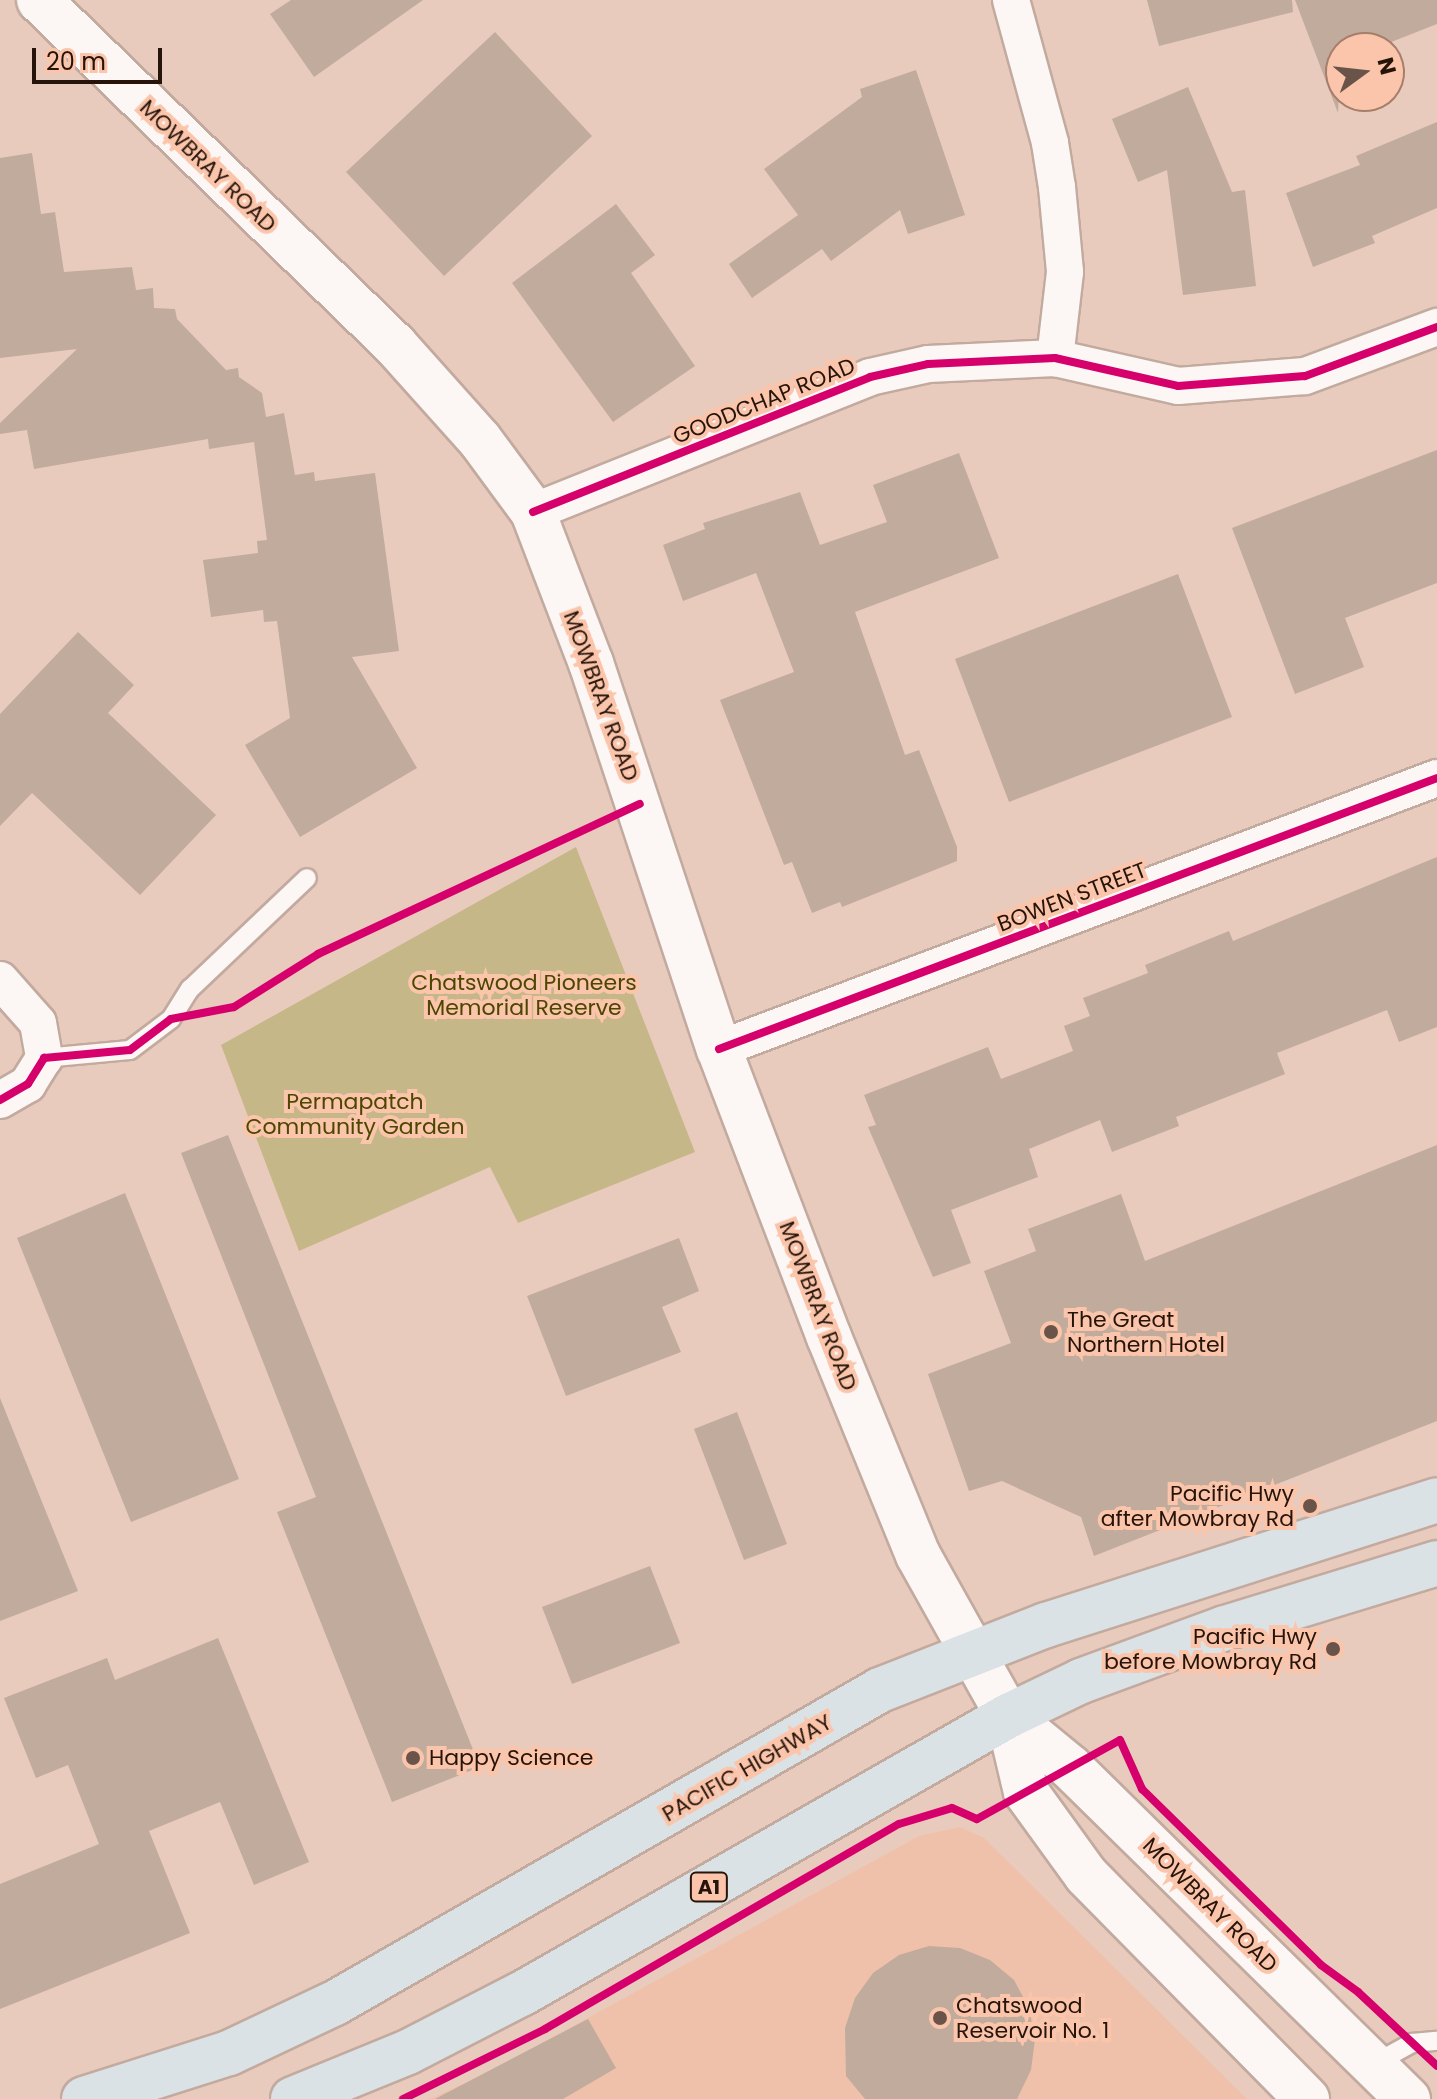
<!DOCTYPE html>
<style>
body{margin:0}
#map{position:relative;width:1437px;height:2099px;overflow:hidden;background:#e9cbbd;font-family:Poppins,sans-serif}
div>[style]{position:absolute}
.built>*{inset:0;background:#efc1aa}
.green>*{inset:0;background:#c6b789}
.building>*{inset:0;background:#c0ab9d}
.roads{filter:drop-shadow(2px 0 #c2aa9f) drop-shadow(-2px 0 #c2aa9f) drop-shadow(0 2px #c2aa9f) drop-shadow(0 -2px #c2aa9f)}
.lane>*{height:18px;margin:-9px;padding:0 9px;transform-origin:9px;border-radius:9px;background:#fcf7f5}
.street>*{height:36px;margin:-18px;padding:0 18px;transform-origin:18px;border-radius:18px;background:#fcf7f5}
.secondary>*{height:44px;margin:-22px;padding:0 22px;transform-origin:22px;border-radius:22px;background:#fcf7f5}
.highway>*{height:44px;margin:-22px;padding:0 22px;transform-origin:22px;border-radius:22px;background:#dbe2e5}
.cycleway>*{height:8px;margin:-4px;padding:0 4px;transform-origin:4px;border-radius:4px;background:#d6006c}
.dots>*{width:22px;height:22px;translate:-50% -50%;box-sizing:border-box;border:4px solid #fbc5ab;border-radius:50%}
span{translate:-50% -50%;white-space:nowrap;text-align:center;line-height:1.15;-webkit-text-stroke:8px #fbc5ab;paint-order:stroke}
.shield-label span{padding:2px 6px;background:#fbc5ab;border:2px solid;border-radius:6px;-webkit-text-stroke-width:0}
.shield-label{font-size:20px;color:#26140a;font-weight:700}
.street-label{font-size:22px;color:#26140a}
.park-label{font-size:22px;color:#4b4700}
.poi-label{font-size:22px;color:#26140a}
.left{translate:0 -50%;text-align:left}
.right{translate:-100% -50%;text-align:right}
.north{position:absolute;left:1325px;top:32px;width:80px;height:80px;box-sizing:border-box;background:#fbc5ab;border:2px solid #a67e6b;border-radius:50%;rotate:75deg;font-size:22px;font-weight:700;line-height:32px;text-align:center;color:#26140a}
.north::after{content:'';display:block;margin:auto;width:28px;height:36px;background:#6a5449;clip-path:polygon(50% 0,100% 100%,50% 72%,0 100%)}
.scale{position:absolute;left:32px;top:48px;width:130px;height:36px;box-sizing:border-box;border:4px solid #26140a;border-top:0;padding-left:10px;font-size:24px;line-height:28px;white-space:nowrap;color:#26140a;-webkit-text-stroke:6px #fbc5ab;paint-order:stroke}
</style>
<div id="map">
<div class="built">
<i style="clip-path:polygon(960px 1827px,984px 1838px,1247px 2099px,429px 2099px,484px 2075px,919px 1836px)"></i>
</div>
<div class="green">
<i style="clip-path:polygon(576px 847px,695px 1152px,518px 1223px,490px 1167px,299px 1251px,221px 1045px)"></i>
</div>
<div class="building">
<i style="clip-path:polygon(291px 0,423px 0,314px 77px,270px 14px)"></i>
<i style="clip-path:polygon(1147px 0,1292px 0,1293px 12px,1159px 46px)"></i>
<i style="clip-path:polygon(1295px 0,1437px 0,1437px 24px,1376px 48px,1341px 48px,1338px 113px)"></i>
<i style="clip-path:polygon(495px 32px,592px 136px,444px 276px,346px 172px)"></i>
<i style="clip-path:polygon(916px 70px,965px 215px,908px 234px,900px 210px,831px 261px,822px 249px,752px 298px,729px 264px,798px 215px,764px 169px,862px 97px,860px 89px)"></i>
<i style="clip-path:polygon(1188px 87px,1232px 192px,1245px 190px,1256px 286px,1183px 295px,1167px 170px,1138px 182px,1112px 119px)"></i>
<i style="clip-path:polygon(1437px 122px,1437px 208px,1372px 236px,1375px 243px,1313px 267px,1286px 193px,1360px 165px,1356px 156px)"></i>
<i style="clip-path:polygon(32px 153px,41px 214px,55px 212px,64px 272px,132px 267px,136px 290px,153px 288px,154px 308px,175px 309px,177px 319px,226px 370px,238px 368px,239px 377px,262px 393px,266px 417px,284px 413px,295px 475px,314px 472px,315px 481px,375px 473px,399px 651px,352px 657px,417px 768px,300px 837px,245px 745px,290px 718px,277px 621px,264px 622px,263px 610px,211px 617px,203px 560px,258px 553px,257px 541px,267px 540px,254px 442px,209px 449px,208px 439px,34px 469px,27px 430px,0 434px,0 423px,77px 349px,0 358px,0 158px)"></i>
<i style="clip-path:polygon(616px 204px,655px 255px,631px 273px,695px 366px,613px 422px,512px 283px)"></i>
<i style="clip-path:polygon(1437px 450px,1437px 583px,1345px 618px,1364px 667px,1295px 694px,1232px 528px)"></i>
<i style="clip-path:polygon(959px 453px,999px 558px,855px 612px,905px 755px,919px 750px,957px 847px,957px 861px,842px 907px,840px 902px,812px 913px,792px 862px,784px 865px,720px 700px,794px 672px,756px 573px,683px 601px,663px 545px,705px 529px,703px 523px,800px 492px,820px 545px,887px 522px,873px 485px)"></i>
<i style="clip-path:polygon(1178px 574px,1232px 717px,1009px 802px,955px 659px)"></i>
<i style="clip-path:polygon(78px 632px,134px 685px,108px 713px,216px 815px,140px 895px,32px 793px,0 826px,0 714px)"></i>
<i style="clip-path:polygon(1437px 857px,1437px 1027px,1399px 1042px,1387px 1010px,1277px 1053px,1285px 1074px,1176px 1117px,1179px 1126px,1112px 1152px,1100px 1120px,1029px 1149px,1038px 1177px,951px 1210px,971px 1263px,933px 1277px,868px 1127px,876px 1125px,864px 1095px,988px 1047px,1001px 1079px,1073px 1051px,1064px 1026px,1090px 1016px,1083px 998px,1148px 973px,1145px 965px,1229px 931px,1233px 941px)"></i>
<i style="clip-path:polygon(228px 1135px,480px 1767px,392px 1802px,277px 1512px,316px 1497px,181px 1153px)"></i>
<i style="clip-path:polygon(1437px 1145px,1437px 1421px,1094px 1556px,1081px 1517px,1002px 1481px,969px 1491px,928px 1374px,1011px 1343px,984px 1271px,1036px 1251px,1028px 1229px,1121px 1194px,1145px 1261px)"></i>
<i style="clip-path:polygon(125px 1193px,239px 1479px,131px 1522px,17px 1238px)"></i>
<i style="clip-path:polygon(679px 1238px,699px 1291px,662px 1307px,681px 1352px,566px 1396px,527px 1296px)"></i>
<i style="clip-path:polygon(0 1398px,78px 1591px,0 1621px)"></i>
<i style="clip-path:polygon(737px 1412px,787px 1544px,744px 1560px,694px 1429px)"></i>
<i style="clip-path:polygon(650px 1566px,680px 1643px,572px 1684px,542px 1607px)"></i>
<i style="clip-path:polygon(218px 1638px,309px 1862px,254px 1885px,220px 1802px,149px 1831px,190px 1933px,0 2009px,0 1884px,99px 1844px,68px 1765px,36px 1778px,4px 1698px,107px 1658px,115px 1680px)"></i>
<i style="clip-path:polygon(929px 1946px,960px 1948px,990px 1960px,1014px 1980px,1029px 2008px,1035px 2039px,1031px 2070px,1017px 2099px,865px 2099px,846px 2076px,845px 2028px,855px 1998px,873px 1973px,899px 1955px)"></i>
<i style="clip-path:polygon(588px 2019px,616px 2068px,563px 2099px,435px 2099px)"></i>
</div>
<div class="roads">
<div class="lane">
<i style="left:44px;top:1058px;width:86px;rotate:-5.3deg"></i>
<i style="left:130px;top:1050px;width:51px;rotate:-37.1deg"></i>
<i style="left:171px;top:1019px;width:36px;rotate:-58deg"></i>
<i style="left:190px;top:989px;width:161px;rotate:-43.5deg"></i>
<i style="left:1372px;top:2065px;width:46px;rotate:-28.8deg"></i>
<i style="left:1412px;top:2043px;width:25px;rotate:-5deg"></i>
</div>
<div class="street">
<i style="left:1011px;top:0;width:148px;rotate:74.7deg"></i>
<i style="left:1050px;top:143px;width:45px;rotate:81deg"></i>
<i style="left:1057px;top:187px;width:85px;rotate:84.6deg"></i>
<i style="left:1065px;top:272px;width:87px;rotate:96.6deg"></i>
<i style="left:533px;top:512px;width:363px;rotate:-21.8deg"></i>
<i style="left:870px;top:377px;width:59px;rotate:-12.6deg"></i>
<i style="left:928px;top:364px;width:127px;rotate:-2.7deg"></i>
<i style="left:1055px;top:358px;width:126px;rotate:12.8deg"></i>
<i style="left:1178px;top:386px;width:127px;rotate:-4.5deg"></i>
<i style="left:1305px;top:376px;width:141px;rotate:-20.4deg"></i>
<i style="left:0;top:980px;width:57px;rotate:48.5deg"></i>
<i style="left:38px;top:1023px;width:36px;rotate:80deg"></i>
<i style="left:44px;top:1058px;width:31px;rotate:122deg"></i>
<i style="left:28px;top:1084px;width:32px;rotate:150deg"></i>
<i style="left:719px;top:1049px;width:767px;rotate:-20.68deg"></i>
</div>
<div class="secondary">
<i style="left:39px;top:0;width:496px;rotate:44.1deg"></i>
<i style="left:395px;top:345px;width:127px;rotate:48.2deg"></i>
<i style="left:480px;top:440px;width:89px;rotate:53.6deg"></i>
<i style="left:533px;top:512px;width:162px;rotate:69deg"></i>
<i style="left:591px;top:663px;width:407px;rotate:71.7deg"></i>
<i style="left:719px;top:1049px;width:308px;rotate:69.1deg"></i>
<i style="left:829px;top:1337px;width:235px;rotate:67.8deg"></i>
<i style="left:918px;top:1555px;width:184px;rotate:60.8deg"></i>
<i style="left:1008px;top:1716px;width:78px;rotate:76.7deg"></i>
<i style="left:1026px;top:1792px;width:102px;rotate:54.1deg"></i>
<i style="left:1086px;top:1875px;width:315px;rotate:45.4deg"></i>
<i style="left:1008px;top:1716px;width:80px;rotate:39.4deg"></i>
<i style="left:1070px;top:1767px;width:474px;rotate:44.5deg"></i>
</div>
<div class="highway">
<i style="left:84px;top:2099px;width:152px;rotate:-17.6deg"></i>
<i style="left:229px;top:2053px;width:117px;rotate:-25.3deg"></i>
<i style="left:335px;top:2003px;width:628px;rotate:-29.87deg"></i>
<i style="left:880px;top:1690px;width:178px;rotate:-21.4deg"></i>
<i style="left:1046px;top:1625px;width:410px;rotate:-17.7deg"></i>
<i style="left:293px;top:2099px;width:124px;rotate:-22.2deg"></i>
<i style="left:408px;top:2052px;width:129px;rotate:-27.2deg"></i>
<i style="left:523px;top:1993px;width:559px;rotate:-29.73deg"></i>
<i style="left:1008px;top:1716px;width:81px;rotate:-25.6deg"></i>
<i style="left:1081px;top:1681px;width:153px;rotate:-20.2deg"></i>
<i style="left:1225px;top:1628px;width:222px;rotate:-17deg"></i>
</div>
</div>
<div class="cycleway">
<i style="left:533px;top:512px;width:363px;rotate:-21.8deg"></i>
<i style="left:870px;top:377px;width:59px;rotate:-12.6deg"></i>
<i style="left:928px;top:364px;width:127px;rotate:-2.7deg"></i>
<i style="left:1055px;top:358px;width:126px;rotate:12.8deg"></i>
<i style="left:1178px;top:386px;width:127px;rotate:-4.5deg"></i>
<i style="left:1305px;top:376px;width:141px;rotate:-20.4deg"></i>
<i style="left:719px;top:1049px;width:767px;rotate:-20.68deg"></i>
<i style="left:0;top:1100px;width:32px;rotate:-30deg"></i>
<i style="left:28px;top:1084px;width:31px;rotate:-58deg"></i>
<i style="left:44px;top:1058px;width:86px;rotate:-5.3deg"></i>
<i style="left:130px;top:1050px;width:51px;rotate:-37.1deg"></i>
<i style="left:171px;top:1019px;width:64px;rotate:-10.8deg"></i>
<i style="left:234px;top:1007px;width:99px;rotate:-32.2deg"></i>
<i style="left:318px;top:954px;width:355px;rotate:-25deg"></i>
<i style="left:403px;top:2099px;width:158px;rotate:-26.2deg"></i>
<i style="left:545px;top:2029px;width:409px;rotate:-30.1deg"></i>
<i style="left:899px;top:1824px;width:55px;rotate:-16.8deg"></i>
<i style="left:952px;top:1808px;width:27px;rotate:24deg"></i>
<i style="left:977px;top:1819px;width:163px;rotate:-28.9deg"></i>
<i style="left:1120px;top:1740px;width:54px;rotate:65.8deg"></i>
<i style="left:1142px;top:1789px;width:251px;rotate:44.5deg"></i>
<i style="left:1321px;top:1965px;width:46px;rotate:36.1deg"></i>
<i style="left:1358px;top:1992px;width:108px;rotate:43.1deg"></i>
</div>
<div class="dots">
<i style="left:1051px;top:1332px;background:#6a5449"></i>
<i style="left:1310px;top:1506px;background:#6a5449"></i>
<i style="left:1333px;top:1649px;background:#6a5449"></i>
<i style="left:413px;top:1758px;background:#6a5449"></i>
<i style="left:940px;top:2018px;background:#6a5449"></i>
</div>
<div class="shield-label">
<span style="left:709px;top:1887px">A1</span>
</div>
<div class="street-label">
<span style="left:208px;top:166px;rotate:44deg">MOWBRAY ROAD</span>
<span style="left:764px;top:401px;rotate:-22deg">GOODCHAP ROAD</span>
<span style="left:601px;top:696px;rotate:70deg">MOWBRAY ROAD</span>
<span style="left:1072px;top:897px;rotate:-21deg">BOWEN STREET</span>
<span style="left:818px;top:1306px;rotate:69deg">MOWBRAY ROAD</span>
<span style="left:747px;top:1768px;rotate:-30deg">PACIFIC HIGHWAY</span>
<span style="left:1210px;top:1905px;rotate:45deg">MOWBRAY ROAD</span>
</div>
<div class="park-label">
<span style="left:524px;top:995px">Chatswood Pioneers<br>Memorial Reserve</span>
<span style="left:355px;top:1114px">Permapatch<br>Community Garden</span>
</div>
<div class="poi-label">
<span class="left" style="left:1067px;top:1332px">The Great<br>Northern Hotel</span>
<span class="right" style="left:1294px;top:1506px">Pacific Hwy<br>after Mowbray Rd</span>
<span class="right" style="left:1317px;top:1649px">Pacific Hwy<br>before Mowbray Rd</span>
<span class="left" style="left:429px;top:1758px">Happy Science</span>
<span class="left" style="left:956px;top:2018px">Chatswood<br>Reservoir No. 1</span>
</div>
<div class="north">N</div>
<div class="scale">20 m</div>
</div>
